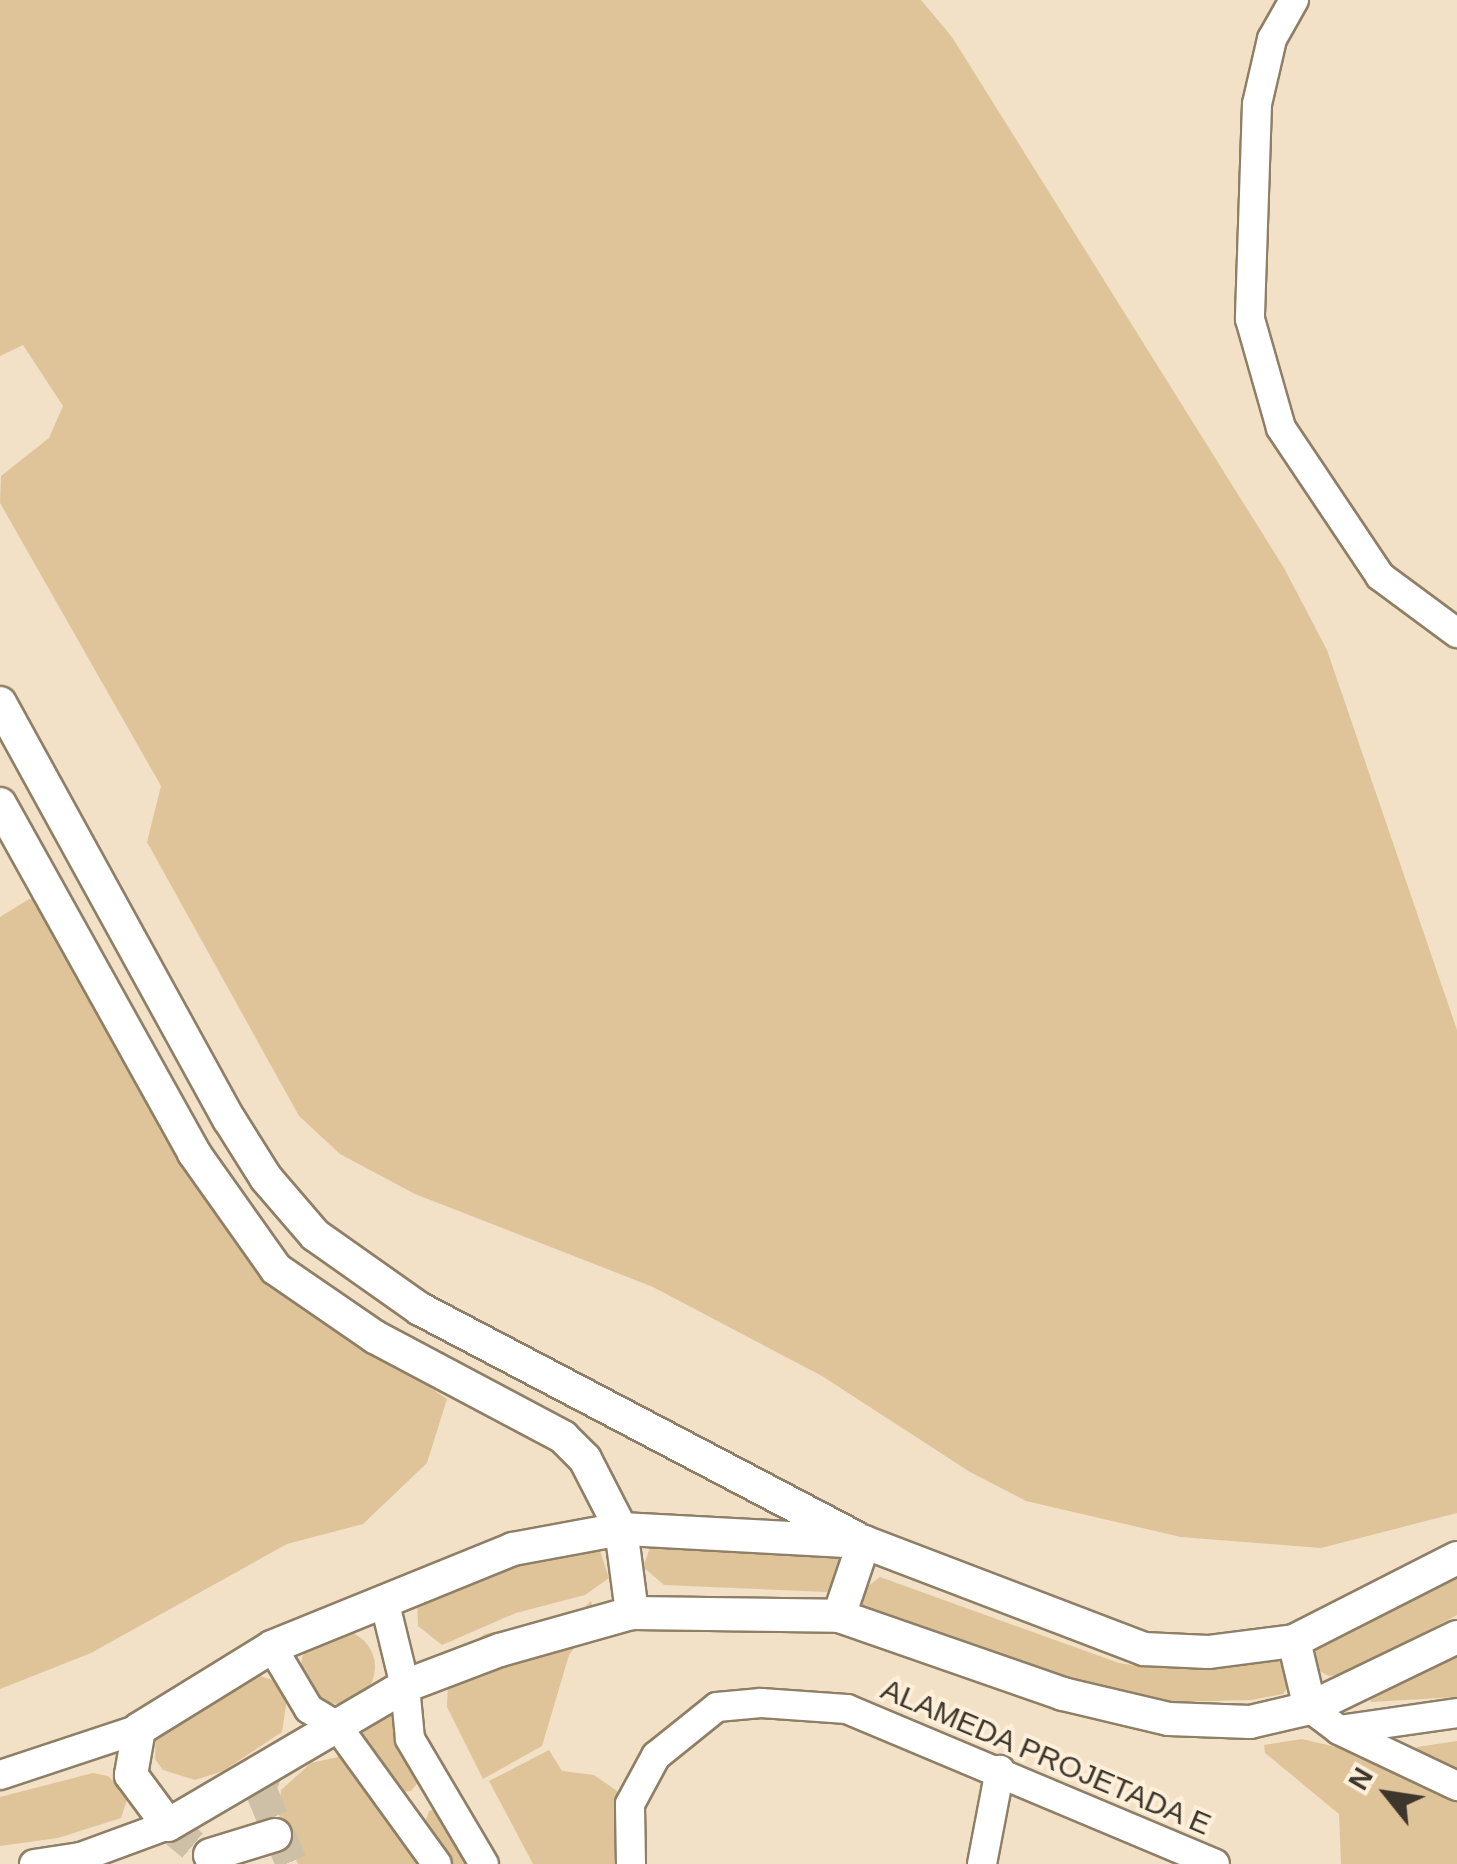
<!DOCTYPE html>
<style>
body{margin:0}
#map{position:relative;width:1457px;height:1864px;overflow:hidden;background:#f2e1c6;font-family:Arial,sans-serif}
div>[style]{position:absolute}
.green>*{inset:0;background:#dfc499}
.round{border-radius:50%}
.tertiary-tunnel>*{height:32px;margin-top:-16px;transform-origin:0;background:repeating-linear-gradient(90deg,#cebfa7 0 32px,transparent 0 48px)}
.roads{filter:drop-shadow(2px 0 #8e7f66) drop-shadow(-2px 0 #8e7f66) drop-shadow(0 2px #8e7f66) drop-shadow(0 -2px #8e7f66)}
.minor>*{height:28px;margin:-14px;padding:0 14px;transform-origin:14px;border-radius:14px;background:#fff}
.tertiary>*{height:32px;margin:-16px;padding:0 16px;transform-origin:16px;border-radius:16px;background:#fff}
span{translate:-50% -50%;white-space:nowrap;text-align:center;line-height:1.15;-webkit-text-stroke:8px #fdefd9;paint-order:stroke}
.street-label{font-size:30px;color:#3d362c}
.north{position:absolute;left:1337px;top:1744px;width:100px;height:100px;-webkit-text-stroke:8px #fdefd9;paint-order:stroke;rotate:300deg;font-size:28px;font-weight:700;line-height:40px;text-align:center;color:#3d362c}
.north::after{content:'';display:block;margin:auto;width:35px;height:45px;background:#3d362c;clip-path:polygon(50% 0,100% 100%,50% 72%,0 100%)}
</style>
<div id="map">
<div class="green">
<div style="clip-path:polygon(0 0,921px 0,952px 37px,1284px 568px,1327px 650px,1457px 1030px,1457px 1513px,1321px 1548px,1181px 1537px,1026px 1501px,970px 1472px,822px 1376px,653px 1287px,415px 1194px,340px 1154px,299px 1116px,147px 842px,161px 786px,0 503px,1px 476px,49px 438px,63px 406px,23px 345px,0 356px)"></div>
<div style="clip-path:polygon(29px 899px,49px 901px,258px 1269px,447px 1399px,427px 1463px,363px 1524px,287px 1544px,91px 1653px,0 1689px,0 917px)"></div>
<div style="clip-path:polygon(598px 1545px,609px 1578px,585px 1595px,516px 1613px,442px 1645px,418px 1626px,417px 1599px,439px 1582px)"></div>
<div style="clip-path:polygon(651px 1545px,834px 1548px,847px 1562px,840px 1588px,827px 1592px,664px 1585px,643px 1567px)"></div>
<div style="clip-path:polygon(1457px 1562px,1457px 1615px,1348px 1673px,1329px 1676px,1312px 1667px,1317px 1645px)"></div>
<div style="clip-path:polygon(880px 1577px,1119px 1663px,1152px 1668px,1285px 1660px,1290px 1684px,1283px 1694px,1251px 1700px,1171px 1702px,1099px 1691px,874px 1615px,862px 1604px,863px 1590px)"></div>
<div style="clip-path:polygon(591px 1601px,596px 1620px,569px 1655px,542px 1746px,483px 1779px,447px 1707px,448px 1683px,467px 1647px,485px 1634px,578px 1613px)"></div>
<div class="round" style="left:301px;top:1630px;width:74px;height:74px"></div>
<div style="clip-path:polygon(1457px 1650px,1457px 1697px,1371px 1702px,1369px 1696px)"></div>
<div style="clip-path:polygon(250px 1673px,273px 1680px,287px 1699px,282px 1732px,223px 1771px,195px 1780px,163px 1770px,155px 1759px,156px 1733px)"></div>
<div style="clip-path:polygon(391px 1711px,420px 1780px,411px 1791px,401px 1792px,357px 1745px,356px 1727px)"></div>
<div style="clip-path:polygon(1302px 1739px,1357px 1752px,1457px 1796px,1457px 1864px,1341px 1864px,1339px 1814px,1265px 1753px,1264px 1745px)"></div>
<div style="clip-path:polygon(1457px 1741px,1457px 1776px,1413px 1755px,1417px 1747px)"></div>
<div style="clip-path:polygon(549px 1750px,562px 1771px,594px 1775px,617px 1791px,636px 1864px,533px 1864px,489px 1781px)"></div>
<div style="clip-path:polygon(347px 1755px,428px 1864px,298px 1864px,279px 1825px,281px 1790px,311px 1763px)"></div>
<div style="clip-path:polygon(93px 1773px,108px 1776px,128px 1797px,121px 1818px,58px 1838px,0 1846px,0 1797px)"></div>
<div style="clip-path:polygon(441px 1806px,482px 1864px,443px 1864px,424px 1826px,429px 1811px)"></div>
</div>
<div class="tertiary-tunnel">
<div style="left:269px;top:1766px;width:24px;rotate:112deg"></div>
<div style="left:260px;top:1788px;width:82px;rotate:67.2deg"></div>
<div style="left:168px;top:1825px;width:61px;rotate:39.7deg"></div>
</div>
<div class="roads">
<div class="minor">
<div style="left:1294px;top:0;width:45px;rotate:119.4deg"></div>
<div style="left:1272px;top:39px;width:67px;rotate:103deg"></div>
<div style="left:1257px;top:104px;width:215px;rotate:91.9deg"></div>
<div style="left:1250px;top:319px;width:113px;rotate:74.1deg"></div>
<div style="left:1281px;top:428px;width:178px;rotate:56.2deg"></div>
<div style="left:1380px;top:576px;width:96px;rotate:36.5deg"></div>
<div style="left:384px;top:1600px;width:89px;rotate:76.3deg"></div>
<div style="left:405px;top:1686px;width:53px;rotate:84.6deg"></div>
<div style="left:410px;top:1739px;width:145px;rotate:59.4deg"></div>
<div style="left:272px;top:1647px;width:72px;rotate:59.2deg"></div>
<div style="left:309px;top:1709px;width:33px;rotate:31deg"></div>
<div style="left:337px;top:1726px;width:170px;rotate:54.1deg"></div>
<div style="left:1310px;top:1708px;width:36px;rotate:37deg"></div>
<div style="left:1339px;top:1730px;width:131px;rotate:25.4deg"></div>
<div style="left:1339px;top:1730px;width:119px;rotate:-8.2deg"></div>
<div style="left:0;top:1775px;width:146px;rotate:-18.3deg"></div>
<div style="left:34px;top:1864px;width:48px;rotate:-8.5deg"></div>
<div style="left:81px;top:1857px;width:93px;rotate:-20.2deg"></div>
<div style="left:631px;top:1864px;width:60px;rotate:-91deg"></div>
<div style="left:630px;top:1804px;width:55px;rotate:-61.6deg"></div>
<div style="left:656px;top:1756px;width:78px;rotate:-38.8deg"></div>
<div style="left:717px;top:1707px;width:44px;rotate:-5.2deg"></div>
<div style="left:761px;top:1703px;width:86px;rotate:4deg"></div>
<div style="left:847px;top:1709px;width:399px;rotate:22.8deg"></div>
<div style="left:982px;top:1864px;width:96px;rotate:-79.2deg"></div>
</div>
<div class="tertiary">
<div style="left:0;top:703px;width:475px;rotate:61.2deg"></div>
<div style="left:229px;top:1119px;width:70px;rotate:57.9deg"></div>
<div style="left:266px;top:1178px;width:75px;rotate:49.3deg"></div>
<div style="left:315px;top:1235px;width:128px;rotate:35.2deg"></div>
<div style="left:420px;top:1309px;width:491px;rotate:27.7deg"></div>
<div style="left:0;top:804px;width:399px;rotate:60.9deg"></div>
<div style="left:194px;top:1153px;width:142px;rotate:54.7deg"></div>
<div style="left:276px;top:1269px;width:120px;rotate:34.5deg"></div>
<div style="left:375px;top:1337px;width:213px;rotate:28deg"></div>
<div style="left:563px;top:1437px;width:31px;rotate:45deg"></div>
<div style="left:585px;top:1459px;width:79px;rotate:62.8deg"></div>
<div style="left:621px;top:1529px;width:85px;rotate:82.5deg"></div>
<div style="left:1457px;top:1558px;width:183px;rotate:153deg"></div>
<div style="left:1294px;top:1641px;width:87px;rotate:172.7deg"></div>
<div style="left:1208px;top:1652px;width:64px;rotate:-177.3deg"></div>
<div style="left:1144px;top:1649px;width:300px;rotate:-159.1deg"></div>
<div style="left:864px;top:1542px;width:243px;rotate:-176.9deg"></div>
<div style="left:621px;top:1529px;width:110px;rotate:169.5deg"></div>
<div style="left:513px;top:1549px;width:260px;rotate:157.9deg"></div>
<div style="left:272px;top:1647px;width:156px;rotate:148.3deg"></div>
<div style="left:139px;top:1729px;width:47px;rotate:99.9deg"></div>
<div style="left:131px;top:1775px;width:62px;rotate:53.5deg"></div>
<div style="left:168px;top:1825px;width:275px;rotate:-30.4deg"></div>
<div style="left:405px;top:1686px;width:102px;rotate:-20.8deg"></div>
<div style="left:500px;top:1650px;width:137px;rotate:-15.7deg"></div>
<div style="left:632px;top:1613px;width:207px;rotate:0.8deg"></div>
<div style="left:839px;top:1616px;width:237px;rotate:19.2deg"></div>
<div style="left:1063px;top:1694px;width:109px;rotate:13.3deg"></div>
<div style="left:1169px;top:1719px;width:81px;rotate:2.1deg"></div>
<div style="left:1250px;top:1722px;width:62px;rotate:-13.1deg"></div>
<div style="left:1310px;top:1708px;width:163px;rotate:-25.8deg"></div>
<div style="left:839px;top:1616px;width:78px;rotate:-71.3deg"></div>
<div style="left:1294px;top:1641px;width:69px;rotate:76.6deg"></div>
<div style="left:210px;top:1855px;width:68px;rotate:-17.1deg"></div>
</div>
</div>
<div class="street-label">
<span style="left:1046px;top:1757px;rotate:23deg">ALAMEDA PROJETADA E</span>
</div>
<div class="north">N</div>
</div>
